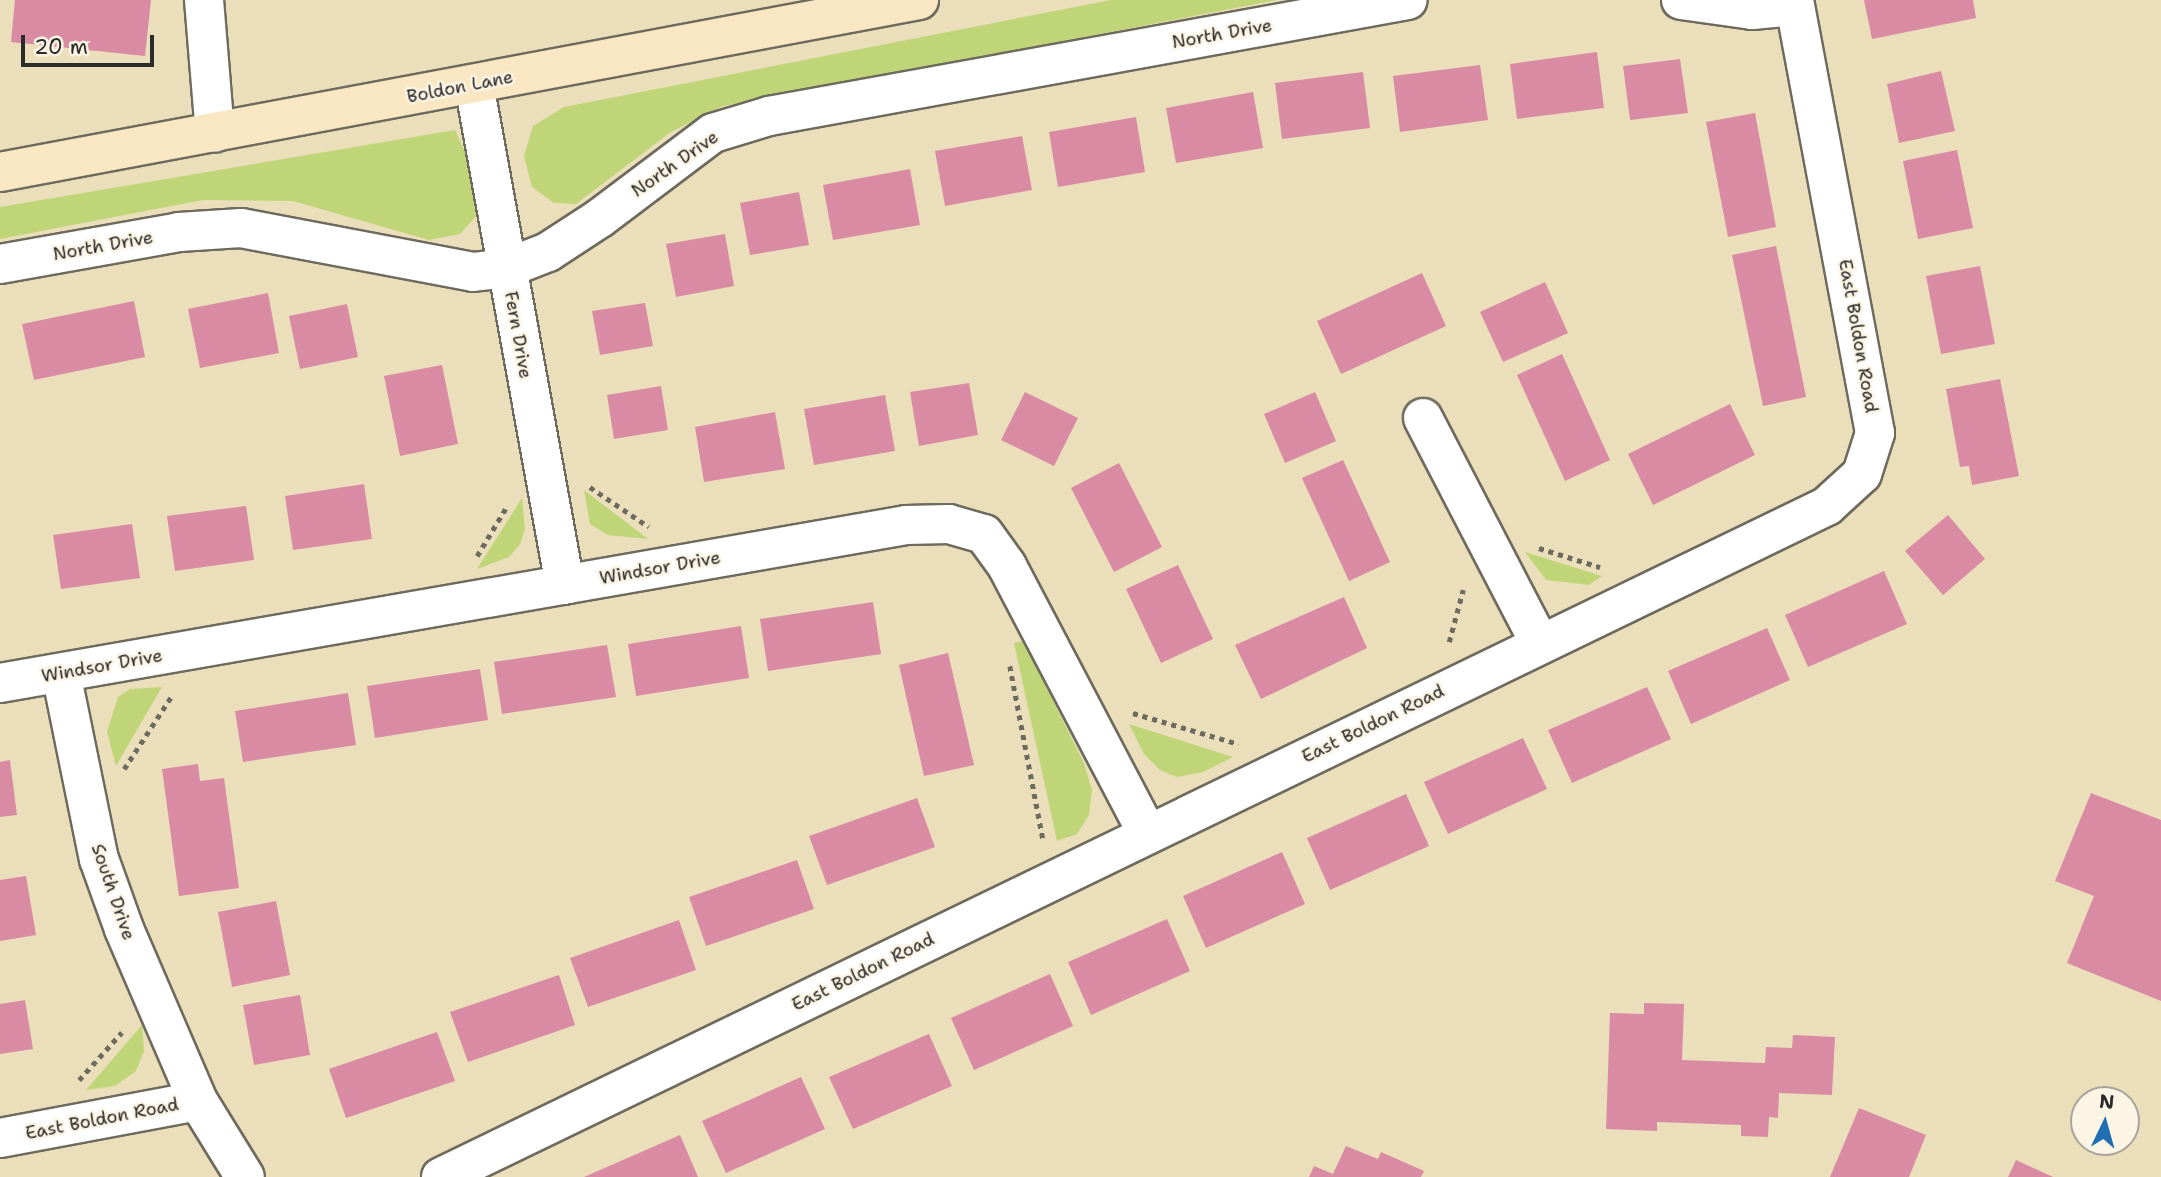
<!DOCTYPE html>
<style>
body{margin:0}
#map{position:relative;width:2161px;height:1177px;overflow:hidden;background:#eadfba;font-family:"Shantell Sans",sans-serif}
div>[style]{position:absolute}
.green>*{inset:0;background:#c0d578}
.building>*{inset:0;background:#da8ba4}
.path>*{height:4.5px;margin-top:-2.25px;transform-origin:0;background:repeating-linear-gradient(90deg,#6e6a5d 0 5px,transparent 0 10px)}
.roads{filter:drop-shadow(2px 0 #6e6a5d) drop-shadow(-2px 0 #6e6a5d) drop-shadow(0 2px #6e6a5d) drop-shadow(0 -2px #6e6a5d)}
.street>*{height:38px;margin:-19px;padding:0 19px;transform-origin:19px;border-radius:19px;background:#fff}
.secondary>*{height:38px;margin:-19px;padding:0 19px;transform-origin:19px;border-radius:19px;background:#f9e7c3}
span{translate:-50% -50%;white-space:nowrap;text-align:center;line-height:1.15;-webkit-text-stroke:5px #fcf5e5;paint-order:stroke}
.street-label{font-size:18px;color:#2b2b2b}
.north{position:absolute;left:2070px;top:1086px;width:70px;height:70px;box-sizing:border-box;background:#fcf5e5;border:2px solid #a8a49b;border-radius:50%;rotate:5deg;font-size:19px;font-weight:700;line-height:28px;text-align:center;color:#2b2b2b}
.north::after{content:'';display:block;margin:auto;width:24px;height:32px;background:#1f6fb2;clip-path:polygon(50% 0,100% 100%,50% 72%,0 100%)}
.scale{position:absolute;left:21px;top:35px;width:133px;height:32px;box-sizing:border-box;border:4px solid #2b2b2b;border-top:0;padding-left:9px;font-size:21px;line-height:24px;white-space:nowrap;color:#2b2b2b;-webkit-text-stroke:5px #fcf5e5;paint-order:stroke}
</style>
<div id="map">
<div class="green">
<div style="clip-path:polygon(1111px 0,1277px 0,723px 106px,671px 132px,576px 204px,554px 203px,532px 187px,524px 156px,533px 126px,564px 107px)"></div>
<div style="clip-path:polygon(455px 130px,480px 184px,478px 214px,460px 234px,429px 240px,293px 201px,203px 200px,0 239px,0 207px)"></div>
<div style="clip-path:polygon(584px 490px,648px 539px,608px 535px,590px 524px)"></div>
<div style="clip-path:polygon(522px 498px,525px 529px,520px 544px,509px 557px,477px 569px)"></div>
<div style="clip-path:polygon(1525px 552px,1602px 576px,1589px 585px,1546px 580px)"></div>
<div style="clip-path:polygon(1023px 641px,1084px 763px,1092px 790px,1089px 815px,1077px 834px,1057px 841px,1014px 643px)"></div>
<div style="clip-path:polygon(162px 687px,116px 766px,107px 732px,118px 697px,130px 689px)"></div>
<div style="clip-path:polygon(1129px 724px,1233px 757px,1203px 772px,1177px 777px,1160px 770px,1144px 754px)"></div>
<div style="clip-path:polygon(142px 1025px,144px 1051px,136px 1071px,115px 1086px,86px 1090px)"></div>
</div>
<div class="building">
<div style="clip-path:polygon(15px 0,151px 0,145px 56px,11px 42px)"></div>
<div style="clip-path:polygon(1864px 0,1973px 0,1976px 18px,1872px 39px)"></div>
<div style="clip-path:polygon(1597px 52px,1604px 108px,1517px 119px,1510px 64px)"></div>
<div style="clip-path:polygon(1680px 59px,1688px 113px,1630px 120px,1623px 66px)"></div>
<div style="clip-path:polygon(1480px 65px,1488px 120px,1400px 132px,1393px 76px)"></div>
<div style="clip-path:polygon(1941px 71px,1955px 131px,1899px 143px,1887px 84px)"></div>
<div style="clip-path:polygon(1363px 72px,1370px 128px,1282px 139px,1275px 83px)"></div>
<div style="clip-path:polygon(1253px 92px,1263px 148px,1176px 163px,1166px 108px)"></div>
<div style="clip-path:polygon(1755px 113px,1776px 227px,1728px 237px,1706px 122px)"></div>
<div style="clip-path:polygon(1136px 117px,1145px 172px,1058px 187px,1049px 132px)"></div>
<div style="clip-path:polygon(1022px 136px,1032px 190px,945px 206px,935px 151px)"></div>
<div style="clip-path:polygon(1957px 150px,1973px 228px,1918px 239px,1903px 161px)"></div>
<div style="clip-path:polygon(910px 169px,920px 225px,833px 240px,823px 185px)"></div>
<div style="clip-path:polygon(799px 192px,809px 245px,750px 255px,740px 203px)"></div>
<div style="clip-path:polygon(725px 234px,734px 286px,676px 297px,666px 244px)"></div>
<div style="clip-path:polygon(1776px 246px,1806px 397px,1763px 406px,1732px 255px)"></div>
<div style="clip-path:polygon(1980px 266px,1995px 344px,1941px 354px,1926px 276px)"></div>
<div style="clip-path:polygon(1422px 273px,1446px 326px,1341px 374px,1317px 321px)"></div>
<div style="clip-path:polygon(1545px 282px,1568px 333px,1503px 362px,1480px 312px)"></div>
<div style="clip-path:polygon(268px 293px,279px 353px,200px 368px,188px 309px)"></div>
<div style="clip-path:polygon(134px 301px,145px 357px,34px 380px,22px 324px)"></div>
<div style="clip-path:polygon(645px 303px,653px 346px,600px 355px,592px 311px)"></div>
<div style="clip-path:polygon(347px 304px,358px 357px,300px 369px,289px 316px)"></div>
<div style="clip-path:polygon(1562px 354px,1610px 460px,1565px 481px,1517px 375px)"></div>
<div style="clip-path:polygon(442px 365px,458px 444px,400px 456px,384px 376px)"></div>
<div style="clip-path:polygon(2000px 379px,2019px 476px,1972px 485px,1969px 466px,1960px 467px,1946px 389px)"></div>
<div style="clip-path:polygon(969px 383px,978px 435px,919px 446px,910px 392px)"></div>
<div style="clip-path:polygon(661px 386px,668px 430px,614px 439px,607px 395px)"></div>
<div style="clip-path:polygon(1025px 392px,1078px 418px,1054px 466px,1001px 440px)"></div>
<div style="clip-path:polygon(1315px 392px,1336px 441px,1285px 463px,1264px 414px)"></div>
<div style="clip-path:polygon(885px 395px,895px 451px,814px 465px,804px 409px)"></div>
<div style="clip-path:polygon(1730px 404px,1755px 455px,1653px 505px,1628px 454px)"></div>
<div style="clip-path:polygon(775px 412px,785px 469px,704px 482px,695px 427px)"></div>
<div style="clip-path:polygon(1343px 460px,1390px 562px,1349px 581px,1302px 478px)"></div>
<div style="clip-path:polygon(1119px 463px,1162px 547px,1114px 572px,1071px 488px)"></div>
<div style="clip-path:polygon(364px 484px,372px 539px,293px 550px,285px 496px)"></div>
<div style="clip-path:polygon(246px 506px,254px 560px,175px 571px,167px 516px)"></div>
<div style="clip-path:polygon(1948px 515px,1985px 559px,1943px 595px,1905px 551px)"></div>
<div style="clip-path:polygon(132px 524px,140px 578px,61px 589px,53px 535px)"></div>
<div style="clip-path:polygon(1178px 565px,1213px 639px,1161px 663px,1126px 589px)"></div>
<div style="clip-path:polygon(1884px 571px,1907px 624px,1808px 667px,1785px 615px)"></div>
<div style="clip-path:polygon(1344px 597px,1367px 648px,1261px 699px,1235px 645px)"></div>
<div style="clip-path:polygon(873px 602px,881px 654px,768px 671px,760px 619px)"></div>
<div style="clip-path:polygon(741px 626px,749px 678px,636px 696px,628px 644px)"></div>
<div style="clip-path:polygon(1767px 628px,1790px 680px,1691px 724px,1668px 671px)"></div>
<div style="clip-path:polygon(607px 645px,616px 697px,502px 714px,494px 662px)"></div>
<div style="clip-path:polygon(948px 653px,974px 765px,924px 776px,899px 665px)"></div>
<div style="clip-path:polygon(480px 669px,488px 720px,375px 738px,367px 686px)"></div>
<div style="clip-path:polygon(1647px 687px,1671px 739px,1572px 783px,1548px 730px)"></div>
<div style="clip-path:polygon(348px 693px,356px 745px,243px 762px,235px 711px)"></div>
<div style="clip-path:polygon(1523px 738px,1547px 789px,1448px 834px,1424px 782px)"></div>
<div style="clip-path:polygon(10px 760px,17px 815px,0 817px,0 762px)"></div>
<div style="clip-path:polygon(198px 764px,200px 781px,224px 778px,239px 888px,179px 896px,162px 769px)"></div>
<div style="clip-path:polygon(2091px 793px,2161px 820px,2161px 1001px,2067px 963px,2094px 896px,2055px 881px)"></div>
<div style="clip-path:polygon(1406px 794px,1429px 846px,1330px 890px,1307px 838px)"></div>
<div style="clip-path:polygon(917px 798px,935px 847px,827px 885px,809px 836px)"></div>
<div style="clip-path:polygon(1282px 852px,1305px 904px,1206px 948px,1183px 896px)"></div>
<div style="clip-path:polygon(797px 860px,814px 909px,706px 946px,689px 897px)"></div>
<div style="clip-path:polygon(26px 876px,36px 935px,0 941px,0 880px)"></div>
<div style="clip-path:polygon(276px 901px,290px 975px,232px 987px,218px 912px)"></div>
<div style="clip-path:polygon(1167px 919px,1190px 971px,1091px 1015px,1068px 962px)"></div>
<div style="clip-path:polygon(679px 920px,696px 970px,588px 1007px,570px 958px)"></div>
<div style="clip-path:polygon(1050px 974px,1073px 1026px,974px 1070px,951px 1018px)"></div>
<div style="clip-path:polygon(559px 975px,575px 1025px,468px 1062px,450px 1012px)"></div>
<div style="clip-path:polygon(300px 995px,310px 1055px,254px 1065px,243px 1005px)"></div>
<div style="clip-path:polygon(25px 1000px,33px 1049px,0 1054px,0 1004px)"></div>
<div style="clip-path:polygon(1644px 1003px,1684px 1004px,1682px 1060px,1765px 1063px,1766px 1047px,1792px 1048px,1793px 1035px,1835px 1037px,1832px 1095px,1779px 1093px,1778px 1118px,1769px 1117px,1768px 1137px,1741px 1136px,1741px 1125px,1657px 1122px,1657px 1131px,1606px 1129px,1610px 1013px,1644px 1014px)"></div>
<div style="clip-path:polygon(437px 1032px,455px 1081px,346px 1118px,329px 1069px)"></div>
<div style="clip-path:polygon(929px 1034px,952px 1086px,853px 1129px,829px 1077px)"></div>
<div style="clip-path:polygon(801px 1077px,825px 1129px,726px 1173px,702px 1121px)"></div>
<div style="clip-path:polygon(1859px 1108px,1926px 1135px,1909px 1177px,1830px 1177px)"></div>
<div style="clip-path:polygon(680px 1135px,698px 1177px,584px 1177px)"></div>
<div style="clip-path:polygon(1346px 1146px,1378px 1159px,1381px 1152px,1424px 1171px,1421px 1177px,1309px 1177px,1314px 1166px,1333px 1174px)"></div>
<div style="clip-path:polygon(2016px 1160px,2053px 1177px,2008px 1177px)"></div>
</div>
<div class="path">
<div style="left:590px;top:487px;width:71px;rotate:34.1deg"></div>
<div style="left:1539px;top:548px;width:64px;rotate:17.3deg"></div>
<div style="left:477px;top:556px;width:58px;rotate:-59deg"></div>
<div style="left:1449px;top:642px;width:54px;rotate:-74.9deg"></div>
<div style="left:1010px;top:666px;width:176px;rotate:79.2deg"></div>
<div style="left:1133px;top:713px;width:110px;rotate:16.3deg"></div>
<div style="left:124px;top:769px;width:86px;rotate:-56.9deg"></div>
<div style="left:79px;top:1080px;width:64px;rotate:-48.1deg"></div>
</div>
<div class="roads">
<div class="street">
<div style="left:204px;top:0;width:133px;rotate:85.3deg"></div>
<div style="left:1681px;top:0;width:72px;rotate:8deg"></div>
<div style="left:1752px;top:10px;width:43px;rotate:-5.3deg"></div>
<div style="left:474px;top:84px;width:509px;rotate:79.71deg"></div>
<div style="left:0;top:264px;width:182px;rotate:-10.1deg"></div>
<div style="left:179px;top:232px;width:62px;rotate:-3.7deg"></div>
<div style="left:241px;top:228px;width:236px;rotate:10.7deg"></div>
<div style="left:473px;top:272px;width:34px;rotate:-7deg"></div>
<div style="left:507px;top:268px;width:44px;rotate:-21.3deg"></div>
<div style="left:548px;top:252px;width:62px;rotate:-33.2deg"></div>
<div style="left:600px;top:218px;width:141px;rotate:-37deg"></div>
<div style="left:713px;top:133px;width:59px;rotate:-16.9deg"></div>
<div style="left:769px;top:116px;width:649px;rotate:-10.29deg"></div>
<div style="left:1423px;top:418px;width:254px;rotate:62.6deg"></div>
<div style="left:61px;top:673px;width:190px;rotate:78.5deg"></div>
<div style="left:99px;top:859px;width:74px;rotate:70.3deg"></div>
<div style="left:124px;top:929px;width:187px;rotate:66.7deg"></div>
<div style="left:198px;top:1101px;width:89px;rotate:58.3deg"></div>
<div style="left:0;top:683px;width:920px;rotate:-9.89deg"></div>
<div style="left:906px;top:525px;width:43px;rotate:-1.3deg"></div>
<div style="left:949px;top:524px;width:36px;rotate:16deg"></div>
<div style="left:984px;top:534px;width:39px;rotate:54deg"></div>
<div style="left:1007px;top:566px;width:301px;rotate:62.3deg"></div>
<div style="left:0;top:1138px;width:201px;rotate:-10.6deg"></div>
<div style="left:441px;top:1177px;width:1540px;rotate:-25.83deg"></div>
<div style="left:1827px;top:506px;width:47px;rotate:-42.4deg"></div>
<div style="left:1862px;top:474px;width:43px;rotate:-72.4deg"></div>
<div style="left:1875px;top:433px;width:441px;rotate:-100.6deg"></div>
</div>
<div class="secondary">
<div style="left:0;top:172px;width:935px;rotate:-10.6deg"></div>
</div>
</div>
<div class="street-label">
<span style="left:1222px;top:34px;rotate:-10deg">North Drive</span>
<span style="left:460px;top:87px;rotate:-11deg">Boldon Lane</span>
<span style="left:675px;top:164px;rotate:-35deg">North Drive</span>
<span style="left:103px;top:246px;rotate:-10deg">North Drive</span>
<span style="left:518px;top:335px;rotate:80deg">Fern Drive</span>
<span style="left:1858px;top:336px;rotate:80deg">East Boldon Road</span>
<span style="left:660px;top:568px;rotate:-10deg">Windsor Drive</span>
<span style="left:102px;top:666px;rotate:-10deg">Windsor Drive</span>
<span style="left:1373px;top:724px;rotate:-26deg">East Boldon Road</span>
<span style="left:113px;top:892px;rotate:71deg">South Drive</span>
<span style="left:863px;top:972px;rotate:-26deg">East Boldon Road</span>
<span style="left:102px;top:1119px;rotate:-11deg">East Boldon Road</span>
</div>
<div class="north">N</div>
<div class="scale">20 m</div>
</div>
